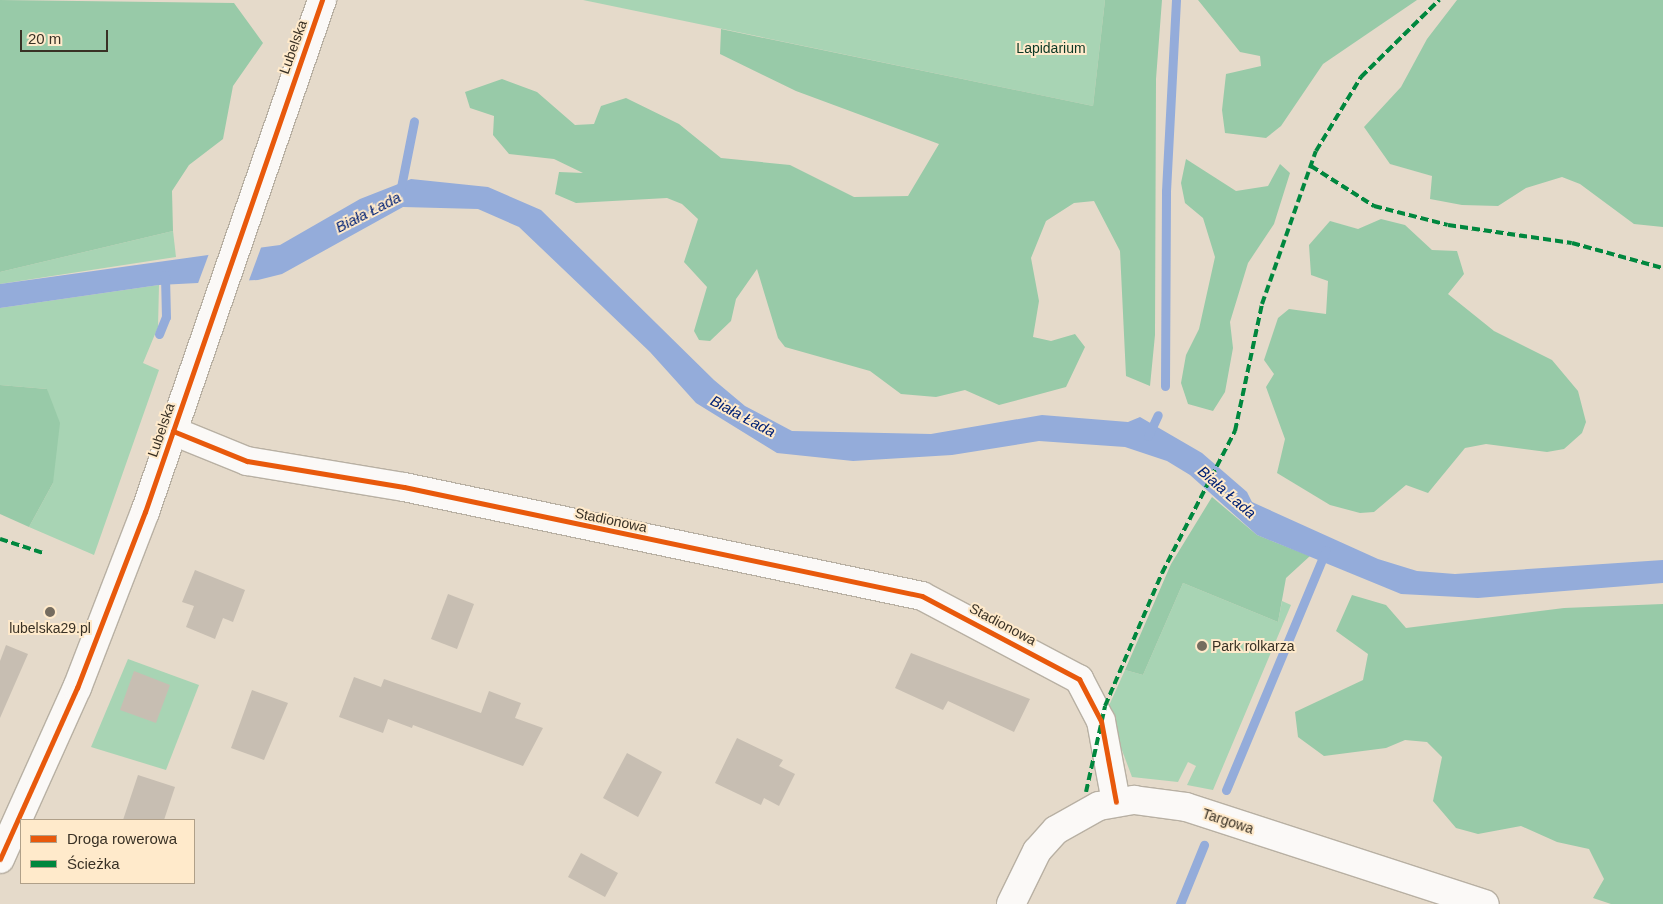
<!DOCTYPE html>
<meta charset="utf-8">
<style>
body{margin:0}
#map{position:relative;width:1663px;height:904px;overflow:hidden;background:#e5daca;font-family:Helvetica,sans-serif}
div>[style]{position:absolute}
.green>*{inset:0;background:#a8d4b4}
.forest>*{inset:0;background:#98caa8}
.water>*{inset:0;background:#94acda}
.pier>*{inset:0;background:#e5daca}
.stream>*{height:9px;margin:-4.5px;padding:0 4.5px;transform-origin:4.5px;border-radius:4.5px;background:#94acda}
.building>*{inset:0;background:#c7beb2}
.roads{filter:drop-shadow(1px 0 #b8b0a3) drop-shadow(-1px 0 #b8b0a3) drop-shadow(0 1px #b8b0a3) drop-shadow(0 -1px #b8b0a3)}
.minor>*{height:28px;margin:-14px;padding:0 14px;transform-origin:14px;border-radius:14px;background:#fbf9f7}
.tertiary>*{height:28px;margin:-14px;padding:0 14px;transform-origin:14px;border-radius:14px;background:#fbf9f7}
.quiet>*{height:4px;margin-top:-2px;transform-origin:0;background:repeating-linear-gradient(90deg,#00873e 0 8px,transparent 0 12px)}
.cycleway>*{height:5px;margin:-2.5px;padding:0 2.5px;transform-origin:2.5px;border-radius:2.5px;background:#e8590c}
.dots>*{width:14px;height:14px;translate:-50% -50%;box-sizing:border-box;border:2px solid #ffeacb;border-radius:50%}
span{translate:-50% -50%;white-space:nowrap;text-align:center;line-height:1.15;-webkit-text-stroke:4px #ffeacb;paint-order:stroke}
.street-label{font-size:14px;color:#393125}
.park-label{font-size:14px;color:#0b3724}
.poi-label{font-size:14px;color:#393125}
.left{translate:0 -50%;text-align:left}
.water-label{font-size:15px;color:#002175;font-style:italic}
.legend{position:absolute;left:20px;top:819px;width:175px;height:65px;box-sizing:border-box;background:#ffeacb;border:1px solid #b0a089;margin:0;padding:6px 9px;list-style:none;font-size:15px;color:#393125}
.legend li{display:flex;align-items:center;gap:10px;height:25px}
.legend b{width:25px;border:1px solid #b0a089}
.scale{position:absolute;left:20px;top:30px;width:88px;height:22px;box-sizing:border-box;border:2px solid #393125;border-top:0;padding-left:6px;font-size:15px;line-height:18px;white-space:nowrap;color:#393125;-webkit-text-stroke:4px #ffeacb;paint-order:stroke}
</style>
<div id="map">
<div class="green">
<div style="clip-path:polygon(583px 0,1105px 0,1093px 106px)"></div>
<div style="clip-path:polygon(173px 231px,176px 257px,0 284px,0 272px)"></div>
<div style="clip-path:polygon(159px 285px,158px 327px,143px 363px,159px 370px,94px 555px,29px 527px,53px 483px,47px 389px,0 385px,0 308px)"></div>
<div style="clip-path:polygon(1183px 583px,1278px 622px,1282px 601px,1291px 605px,1213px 790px,1187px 785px,1196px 766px,1188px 762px,1178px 782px,1132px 777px,1107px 710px,1125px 670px,1143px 675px)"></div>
<div style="clip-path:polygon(128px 659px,199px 685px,166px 770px,91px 747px)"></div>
</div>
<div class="forest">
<div style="clip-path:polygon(0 0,234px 3px,263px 43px,233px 86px,223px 139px,189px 165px,172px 191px,173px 231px,0 272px)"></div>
<div style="clip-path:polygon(1105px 0,1162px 0,1156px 79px,1155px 335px,1150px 386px,1126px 376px,1120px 251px,1094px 201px,1074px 203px,1046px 221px,1031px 258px,1039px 301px,1033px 337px,1051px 341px,1075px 334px,1085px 347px,1066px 387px,999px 405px,965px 390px,936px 397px,901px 394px,870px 371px,785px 347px,778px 338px,757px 269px,736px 299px,731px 321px,710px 341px,699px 340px,694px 331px,707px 287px,684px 262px,698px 219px,682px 204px,667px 198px,576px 203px,555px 194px,559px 172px,583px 173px,554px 159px,509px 154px,493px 135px,494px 116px,470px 108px,465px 92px,502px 79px,537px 92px,575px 125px,594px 124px,601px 106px,626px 98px,679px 124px,721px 158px,790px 165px,854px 197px,908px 196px,939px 144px,796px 91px,720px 54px,721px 29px,1093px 106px)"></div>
<div style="clip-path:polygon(1198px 0,1417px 0,1323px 64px,1281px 126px,1266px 138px,1225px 133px,1222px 110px,1226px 74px,1261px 66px,1260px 56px,1240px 52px)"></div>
<div style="clip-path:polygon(1457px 0,1663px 0,1663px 227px,1634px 224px,1580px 184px,1562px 177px,1526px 188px,1498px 206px,1462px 205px,1430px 199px,1432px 176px,1390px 164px,1364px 127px,1401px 87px,1427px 39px)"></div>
<div style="clip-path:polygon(1186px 159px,1236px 191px,1268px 186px,1280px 164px,1290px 173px,1274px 224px,1248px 263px,1230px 322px,1233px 348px,1225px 392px,1213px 411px,1188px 404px,1181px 383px,1186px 355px,1199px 329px,1215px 257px,1203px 218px,1185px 203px,1181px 183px)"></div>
<div style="clip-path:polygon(1381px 219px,1405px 225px,1432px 250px,1457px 251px,1464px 274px,1448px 294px,1494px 331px,1552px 360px,1578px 391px,1586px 422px,1582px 433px,1564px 449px,1547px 452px,1486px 444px,1465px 448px,1428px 493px,1406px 485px,1374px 512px,1360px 513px,1330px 505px,1277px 473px,1285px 439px,1266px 387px,1274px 374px,1264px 360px,1278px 318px,1289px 309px,1326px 314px,1328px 281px,1311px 275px,1309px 245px,1330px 221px,1358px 229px)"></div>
<div style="clip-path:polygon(0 385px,47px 389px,60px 423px,53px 483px,29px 527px,0 514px)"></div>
<div style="clip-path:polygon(1212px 497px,1257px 535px,1310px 556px,1286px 578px,1278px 622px,1183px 583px,1143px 675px,1125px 670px,1171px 564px)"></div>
<div style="clip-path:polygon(1352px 595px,1386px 605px,1406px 628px,1564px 608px,1663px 604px,1663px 904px,1611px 904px,1593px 898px,1604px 879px,1589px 849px,1557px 842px,1521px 826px,1478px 834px,1456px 828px,1433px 801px,1442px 757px,1427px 742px,1405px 740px,1386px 748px,1324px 756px,1298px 737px,1295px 712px,1363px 680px,1368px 654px,1336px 631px)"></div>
</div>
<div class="water">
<div style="clip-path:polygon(411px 179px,488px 187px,541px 210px,714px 380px,745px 406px,792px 431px,931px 434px,1042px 415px,1128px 422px,1140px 417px,1202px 453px,1247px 492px,1252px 502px,1378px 559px,1417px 571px,1455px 574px,1663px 560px,1663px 583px,1478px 598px,1401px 594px,1257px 535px,1190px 475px,1167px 461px,1125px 447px,1039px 441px,952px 455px,853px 461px,777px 453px,696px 403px,650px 352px,519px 227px,478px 209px,403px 207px,282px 274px,258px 280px,159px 285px,0 308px,0 284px,280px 245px,360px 199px)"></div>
</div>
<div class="pier">
<div style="clip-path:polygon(262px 245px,248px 283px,197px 286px,210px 251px)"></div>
</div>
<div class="stream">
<div style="left:400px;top:192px;width:72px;rotate:-78.8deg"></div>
<div style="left:159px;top:334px;width:18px;rotate:-68deg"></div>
<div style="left:166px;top:317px;width:42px;rotate:-91.4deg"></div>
<div style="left:1165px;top:386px;width:195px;rotate:-89.7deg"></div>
<div style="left:1166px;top:191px;width:191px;rotate:-87deg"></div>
<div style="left:1148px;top:436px;width:23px;rotate:-65deg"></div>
<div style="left:1226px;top:790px;width:260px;rotate:-67.4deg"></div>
<div style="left:1180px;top:904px;width:64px;rotate:-67.9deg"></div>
</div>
<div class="building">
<div style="clip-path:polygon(195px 570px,245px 590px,233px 622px,223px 618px,215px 639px,186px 627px,194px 606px,182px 602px)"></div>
<div style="clip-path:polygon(448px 594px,474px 604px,457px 649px,431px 639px)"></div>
<div style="clip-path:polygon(6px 645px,28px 654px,0 718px,0 661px)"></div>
<div style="clip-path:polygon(911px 653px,1030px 699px,1014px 732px,948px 701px,943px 710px,895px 688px)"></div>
<div style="clip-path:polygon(134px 671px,170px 685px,156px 723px,120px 710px)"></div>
<div style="clip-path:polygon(354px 677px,381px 687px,384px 679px,481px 713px,489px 691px,521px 703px,515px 718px,543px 728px,523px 766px,413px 725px,412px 728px,388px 719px,383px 733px,339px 717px)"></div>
<div style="clip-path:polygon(252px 690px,288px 703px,264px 760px,231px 748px)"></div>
<div style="clip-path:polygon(737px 738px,783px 760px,779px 766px,795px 774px,779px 806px,764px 798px,761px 805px,715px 783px)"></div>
<div style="clip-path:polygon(627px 753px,662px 772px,638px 817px,603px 798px)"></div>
<div style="clip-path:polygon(138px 775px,175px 787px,164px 820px,123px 820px)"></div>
<div style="clip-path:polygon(581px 853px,618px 873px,605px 897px,568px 877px)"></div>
</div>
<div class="roads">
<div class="minor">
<div style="left:173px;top:431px;width:80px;rotate:22.1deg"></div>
<div style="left:247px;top:461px;width:159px;rotate:9.4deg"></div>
<div style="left:404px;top:487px;width:529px;rotate:11.88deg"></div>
<div style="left:922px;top:596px;width:178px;rotate:27.9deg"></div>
<div style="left:1079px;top:679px;width:47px;rotate:62.4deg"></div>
<div style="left:1101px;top:721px;width:82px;rotate:79.5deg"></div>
<div style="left:1011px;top:904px;width:59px;rotate:-63.9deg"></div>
<div style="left:1037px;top:851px;width:28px;rotate:-48deg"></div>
<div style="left:1056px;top:830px;width:49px;rotate:-29.2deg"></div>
<div style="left:1099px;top:806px;width:36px;rotate:-10deg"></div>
<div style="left:1134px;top:800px;width:52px;rotate:7.7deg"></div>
<div style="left:1186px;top:807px;width:314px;rotate:18deg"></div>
</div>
<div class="tertiary">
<div style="left:0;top:859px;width:188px;rotate:-65.8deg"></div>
<div style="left:77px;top:688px;width:189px;rotate:-68.9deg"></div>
<div style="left:145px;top:512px;width:542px;rotate:-70.93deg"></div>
</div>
</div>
<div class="quiet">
<div style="left:1311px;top:166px;width:75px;rotate:32.4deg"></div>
<div style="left:1374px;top:206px;width:76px;rotate:14.4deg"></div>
<div style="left:1448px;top:225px;width:125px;rotate:8.3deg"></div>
<div style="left:1572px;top:243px;width:94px;rotate:15.4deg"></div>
<div style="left:0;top:539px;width:45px;rotate:18deg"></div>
<div style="left:1086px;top:792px;width:88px;rotate:-77.5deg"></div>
<div style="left:1105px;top:706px;width:145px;rotate:-66.8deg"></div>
<div style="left:1162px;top:573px;width:160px;rotate:-62.8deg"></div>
<div style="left:1235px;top:431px;width:130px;rotate:-78deg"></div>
<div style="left:1262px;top:304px;width:162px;rotate:-70.6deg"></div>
<div style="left:1316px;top:151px;width:87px;rotate:-58.7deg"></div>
<div style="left:1361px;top:77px;width:110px;rotate:-44.6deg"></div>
</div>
<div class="cycleway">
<div style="left:173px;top:431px;width:80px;rotate:22.1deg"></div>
<div style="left:247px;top:461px;width:159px;rotate:9.4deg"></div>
<div style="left:404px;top:487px;width:529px;rotate:11.88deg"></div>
<div style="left:922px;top:596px;width:178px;rotate:27.9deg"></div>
<div style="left:1079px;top:679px;width:47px;rotate:62.4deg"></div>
<div style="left:1101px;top:721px;width:82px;rotate:79.5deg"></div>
<div style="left:0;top:859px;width:188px;rotate:-65.8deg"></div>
<div style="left:77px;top:688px;width:189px;rotate:-68.9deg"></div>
<div style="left:145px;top:512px;width:542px;rotate:-70.93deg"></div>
</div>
<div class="dots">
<div style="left:50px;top:612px;background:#756c5f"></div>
<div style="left:1202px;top:646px;background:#756c5f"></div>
</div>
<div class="street-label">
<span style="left:293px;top:47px;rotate:-70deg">Lubelska</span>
<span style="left:161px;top:430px;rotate:-71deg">Lubelska</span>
<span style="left:611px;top:520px;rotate:12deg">Stadionowa</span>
<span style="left:1003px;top:624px;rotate:28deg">Stadionowa</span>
<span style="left:1228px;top:821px;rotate:18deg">Targowa</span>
</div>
<div class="park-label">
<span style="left:1051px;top:48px">Lapidarium</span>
</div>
<div class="poi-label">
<span style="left:50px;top:628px">lubelska29.pl</span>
<span class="left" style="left:1212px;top:646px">Park rolkarza</span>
</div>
<div class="water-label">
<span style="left:368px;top:212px;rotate:-27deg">Biała Łada</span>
<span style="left:743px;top:416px;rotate:28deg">Biała Łada</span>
<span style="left:1227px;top:492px;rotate:41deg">Biała Łada</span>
</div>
<ul class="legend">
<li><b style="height:6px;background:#e8590c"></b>Droga rowerowa</li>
<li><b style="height:6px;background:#00873e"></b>Ścieżka</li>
</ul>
<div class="scale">20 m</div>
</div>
